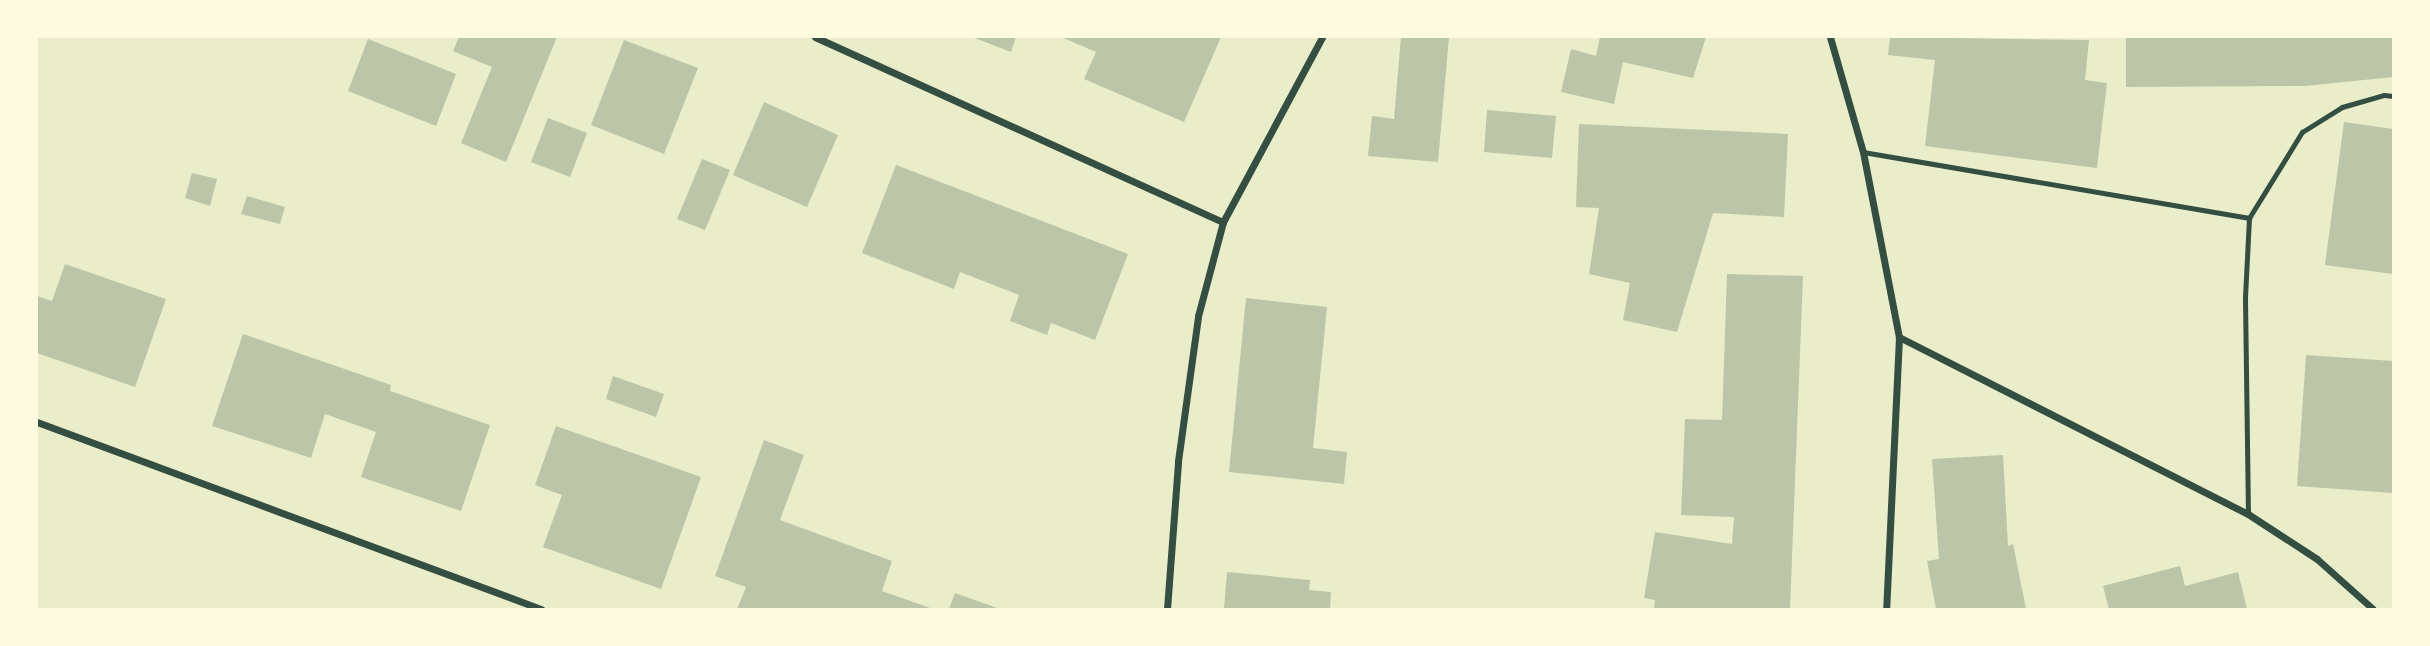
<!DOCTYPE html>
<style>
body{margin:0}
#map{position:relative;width:2430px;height:646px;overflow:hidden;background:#e9edc9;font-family:Ubuntu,sans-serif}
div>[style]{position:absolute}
.building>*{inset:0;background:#bcc5a7}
.service>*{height:5px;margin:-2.5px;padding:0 2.5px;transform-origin:2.5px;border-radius:2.5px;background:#344e41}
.minor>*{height:7px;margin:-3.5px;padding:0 3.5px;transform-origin:3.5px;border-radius:3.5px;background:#344e41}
span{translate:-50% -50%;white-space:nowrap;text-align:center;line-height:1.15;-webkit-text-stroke:5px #fefae0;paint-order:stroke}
.frame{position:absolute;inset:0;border:38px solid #fefae0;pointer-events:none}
</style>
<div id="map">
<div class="building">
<div style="clip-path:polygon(459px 37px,557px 37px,506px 162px,461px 143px,492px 67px,453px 51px)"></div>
<div style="clip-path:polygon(972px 37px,1016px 37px,1011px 52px)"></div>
<div style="clip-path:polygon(1061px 37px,1221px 37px,1184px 122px,1084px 79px,1096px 52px)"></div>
<div style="clip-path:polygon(1401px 37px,1449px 37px,1438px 162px,1368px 156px,1372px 116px,1394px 119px)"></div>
<div style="clip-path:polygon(1600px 37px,1706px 37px,1693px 78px,1623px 62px,1614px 104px,1561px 92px,1571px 49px,1596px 56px)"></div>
<div style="clip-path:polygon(1890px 37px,2089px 40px,2085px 80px,2107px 83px,2097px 168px,1925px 146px,1935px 60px,1888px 55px)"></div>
<div style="clip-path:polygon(2126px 37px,2393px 37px,2393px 77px,2305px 86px,2126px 87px)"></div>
<div style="clip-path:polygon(368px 39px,456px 74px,436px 126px,348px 91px)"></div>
<div style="clip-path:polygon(624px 40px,698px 68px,664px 154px,591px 125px)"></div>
<div style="clip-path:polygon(764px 102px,838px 135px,807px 207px,733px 175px)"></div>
<div style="clip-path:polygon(1487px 110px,1556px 116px,1552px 158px,1484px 152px)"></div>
<div style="clip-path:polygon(548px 118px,587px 133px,570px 177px,531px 162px)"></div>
<div style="clip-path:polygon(2344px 122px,2393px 129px,2393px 274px,2325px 265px)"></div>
<div style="clip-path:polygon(1579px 124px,1788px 134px,1784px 217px,1713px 213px,1677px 332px,1623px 320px,1630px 283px,1589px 274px,1599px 208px,1576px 207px)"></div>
<div style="clip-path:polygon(702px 159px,730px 170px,705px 230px,677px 219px)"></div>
<div style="clip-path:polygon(896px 165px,1128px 254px,1095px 340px,1051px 323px,1047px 335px,1010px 321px,1019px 295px,960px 272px,954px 289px,862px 253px)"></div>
<div style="clip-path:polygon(192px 173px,217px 179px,210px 206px,185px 198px)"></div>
<div style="clip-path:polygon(247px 196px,285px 207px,280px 224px,241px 214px)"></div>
<div style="clip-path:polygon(65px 264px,166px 299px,135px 387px,37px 353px,37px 296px,52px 301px)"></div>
<div style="clip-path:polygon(1727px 274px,1803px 276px,1790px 609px,1654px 609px,1655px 600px,1644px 598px,1655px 532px,1732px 544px,1734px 517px,1681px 515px,1685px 419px,1722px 420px)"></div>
<div style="clip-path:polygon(1246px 298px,1327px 307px,1313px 448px,1347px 452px,1344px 484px,1229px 472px)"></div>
<div style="clip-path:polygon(243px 334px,391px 385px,390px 391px,490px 425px,461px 511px,361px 477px,376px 432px,325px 414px,311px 458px,212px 426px)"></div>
<div style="clip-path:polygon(2306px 355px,2393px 361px,2393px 493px,2297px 486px)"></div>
<div style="clip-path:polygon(613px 376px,664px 394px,656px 417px,606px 399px)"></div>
<div style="clip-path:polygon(556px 426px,701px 477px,661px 589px,543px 547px,562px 495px,535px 485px)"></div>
<div style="clip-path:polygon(764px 440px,804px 455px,780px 520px,892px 561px,882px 591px,933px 609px,737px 609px,746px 587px,715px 576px)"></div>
<div style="clip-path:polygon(2003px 455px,2008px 546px,2013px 544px,2026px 609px,1936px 609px,1927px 561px,1939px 559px,1932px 459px)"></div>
<div style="clip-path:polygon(2180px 566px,2185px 586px,2238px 572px,2247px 609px,2109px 609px,2103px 586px)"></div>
<div style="clip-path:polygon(1227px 572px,1310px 580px,1309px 590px,1331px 592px,1330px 609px,1224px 609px)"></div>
<div style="clip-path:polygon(955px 593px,1000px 609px,949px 609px)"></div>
</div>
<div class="service">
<div style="left:1863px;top:152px;width:392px;rotate:9.7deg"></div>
<div style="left:2248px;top:514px;width:217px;rotate:-90.8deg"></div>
<div style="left:2245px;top:297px;width:79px;rotate:-87.1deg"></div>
<div style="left:2249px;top:218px;width:101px;rotate:-58.4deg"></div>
<div style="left:2302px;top:132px;width:47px;rotate:-32deg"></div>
<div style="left:2342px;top:107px;width:44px;rotate:-15.9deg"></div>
<div style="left:2384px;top:95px;width:9px;rotate:6deg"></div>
</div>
<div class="minor">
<div style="left:815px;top:37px;width:448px;rotate:24.4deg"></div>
<div style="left:1830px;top:37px;width:120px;rotate:74deg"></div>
<div style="left:1863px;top:152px;width:188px;rotate:79deg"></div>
<div style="left:1899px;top:337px;width:272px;rotate:92.7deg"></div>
<div style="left:1899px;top:337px;width:391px;rotate:26.9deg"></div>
<div style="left:2248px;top:514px;width:82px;rotate:33.1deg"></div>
<div style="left:2317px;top:559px;width:75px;rotate:41.8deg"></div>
<div style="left:37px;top:422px;width:538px;rotate:20.36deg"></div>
<div style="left:1167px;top:609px;width:148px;rotate:-85.7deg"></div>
<div style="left:1178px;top:461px;width:146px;rotate:-82.1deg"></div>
<div style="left:1198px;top:316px;width:97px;rotate:-75.1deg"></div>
<div style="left:1223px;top:222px;width:210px;rotate:-61.8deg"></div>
</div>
<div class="frame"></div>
</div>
